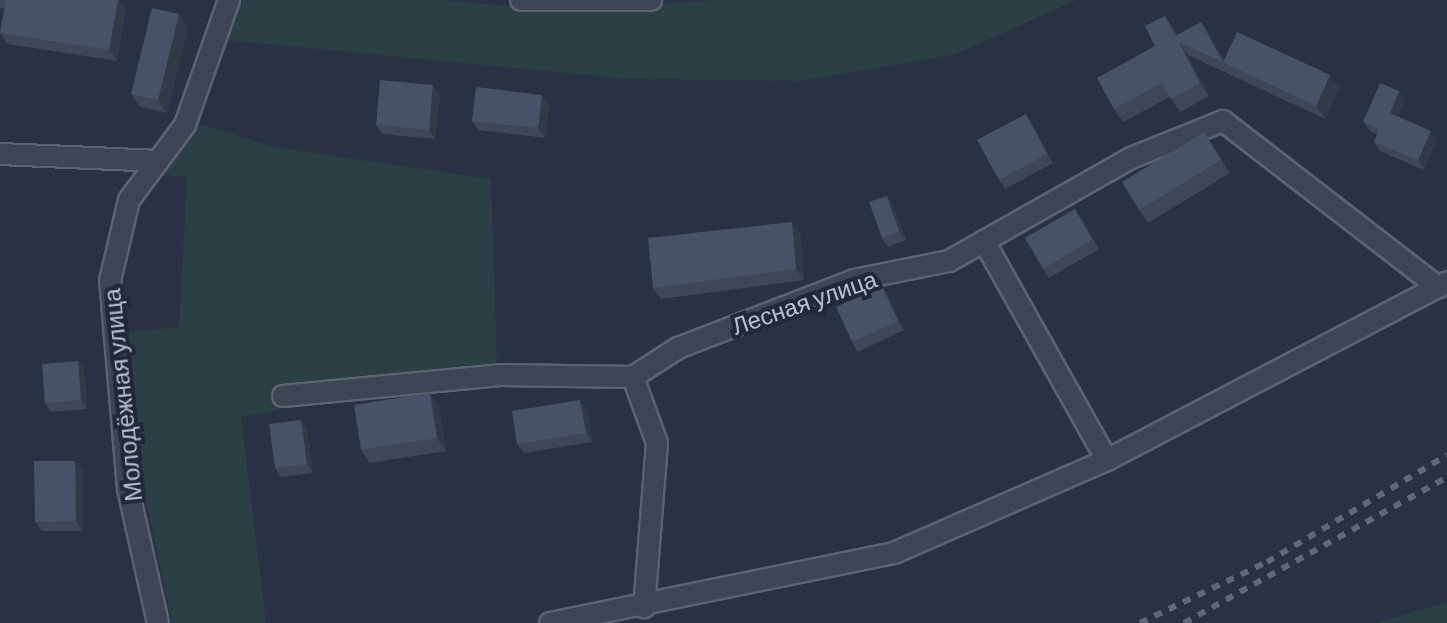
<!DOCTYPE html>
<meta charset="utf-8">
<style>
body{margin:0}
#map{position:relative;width:1447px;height:623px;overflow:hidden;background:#283244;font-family:Barlow,sans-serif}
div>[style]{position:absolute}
.green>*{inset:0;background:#2a4045}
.roads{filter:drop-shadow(2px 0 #5b6271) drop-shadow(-2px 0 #5b6271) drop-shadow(0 2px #5b6271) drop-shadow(0 -2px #5b6271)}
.street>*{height:20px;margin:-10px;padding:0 10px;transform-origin:10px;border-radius:10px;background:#3d4454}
.rail>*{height:6px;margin-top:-3px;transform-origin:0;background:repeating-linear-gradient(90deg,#5f687a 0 8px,transparent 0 16px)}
.wall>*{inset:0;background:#3d4758}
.shaded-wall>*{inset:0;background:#323947}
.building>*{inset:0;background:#475266}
span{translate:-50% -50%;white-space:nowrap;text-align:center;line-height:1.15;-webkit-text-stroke:8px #212939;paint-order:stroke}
.street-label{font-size:24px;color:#bac0cd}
</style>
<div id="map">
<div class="green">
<div style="clip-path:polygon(239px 0,440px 0,570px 11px,716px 0,1076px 0,956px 54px,801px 81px,628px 79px,226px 40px)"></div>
<div style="clip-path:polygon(200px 124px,272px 147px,491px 179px,497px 366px,279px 386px,279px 410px,241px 417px,266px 623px,172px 623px,135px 450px,128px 332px,179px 327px,187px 177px,160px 175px)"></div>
<div style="clip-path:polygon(1447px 602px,1447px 623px,1376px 623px)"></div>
</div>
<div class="roads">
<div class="street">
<div style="left:521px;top:0;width:130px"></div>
<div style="left:0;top:154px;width:158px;rotate:2.5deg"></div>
<div style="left:984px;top:241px;width:251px;rotate:60.7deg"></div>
<div style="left:633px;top:377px;width:70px;rotate:70deg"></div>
<div style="left:657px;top:443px;width:165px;rotate:94.5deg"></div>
<div style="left:283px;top:396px;width:218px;rotate:-5.5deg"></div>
<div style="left:500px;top:375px;width:133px;rotate:0.9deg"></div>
<div style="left:633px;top:377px;width:54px;rotate:-32.8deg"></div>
<div style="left:678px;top:348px;width:189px;rotate:-21.1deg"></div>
<div style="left:854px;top:280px;width:97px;rotate:-11.3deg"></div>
<div style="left:949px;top:261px;width:209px;rotate:-29.5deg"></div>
<div style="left:1131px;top:158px;width:99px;rotate:-21.9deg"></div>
<div style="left:1223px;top:121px;width:272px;rotate:37.7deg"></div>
<div style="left:158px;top:623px;width:137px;rotate:-102.6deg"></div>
<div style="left:128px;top:489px;width:209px;rotate:-94.9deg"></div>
<div style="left:110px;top:281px;width:83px;rotate:-76.8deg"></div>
<div style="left:129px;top:200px;width:94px;rotate:-53.3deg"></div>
<div style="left:185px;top:125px;width:133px;rotate:-70.6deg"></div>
<div style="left:550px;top:623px;width:351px;rotate:-11.5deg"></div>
<div style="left:894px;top:553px;width:232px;rotate:-23.6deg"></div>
<div style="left:1107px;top:460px;width:384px;rotate:-27.6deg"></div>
</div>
</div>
<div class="rail">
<div style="left:1140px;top:623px;width:141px;rotate:-25.7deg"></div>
<div style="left:1267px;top:562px;width:209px;rotate:-30.7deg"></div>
<div style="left:1184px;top:623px;width:301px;rotate:-29deg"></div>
</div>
<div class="wall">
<div style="clip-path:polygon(0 0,119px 0,126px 9px,117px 61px,7px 44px,0 33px,4px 9px,0 8px)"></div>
<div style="clip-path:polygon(179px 14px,188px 27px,167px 113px,140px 107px,131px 94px)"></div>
<div style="clip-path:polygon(1165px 16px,1177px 35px,1201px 22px,1210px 35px,1224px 60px,1339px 88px,1325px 119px,1188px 55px,1209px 96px,1180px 112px,1170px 97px,1123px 122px,1114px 109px,1155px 46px)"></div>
<div style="clip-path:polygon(1399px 91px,1405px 100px,1398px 117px,1437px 140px,1424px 170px,1380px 151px,1374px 142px,1377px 134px,1370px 131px,1363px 122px)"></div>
<div style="clip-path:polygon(440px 94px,435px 139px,382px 134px,376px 125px)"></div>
<div style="clip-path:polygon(549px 104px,545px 138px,478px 130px,472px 121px)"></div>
<div style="clip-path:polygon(1032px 123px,1053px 163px,1005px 189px,999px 180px)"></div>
<div style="clip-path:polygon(1204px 132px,1230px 173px,1148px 223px,1139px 210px)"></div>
<div style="clip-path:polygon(893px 205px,906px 240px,888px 247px,882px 238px)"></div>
<div style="clip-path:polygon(1081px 218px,1099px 249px,1049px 278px,1043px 269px)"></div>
<div style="clip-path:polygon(800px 233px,804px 280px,661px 299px,653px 288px)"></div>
<div style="clip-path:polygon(882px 286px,888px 295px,904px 330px,858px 352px,852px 342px)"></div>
<div style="clip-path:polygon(78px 361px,84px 370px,87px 409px,51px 412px,45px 403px)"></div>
<div style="clip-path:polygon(430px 393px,439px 406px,446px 451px,370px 463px,361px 450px)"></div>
<div style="clip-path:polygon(587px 409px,592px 442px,524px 453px,517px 444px)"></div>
<div style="clip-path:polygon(301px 420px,307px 429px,313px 473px,281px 477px,275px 468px)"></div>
<div style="clip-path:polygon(75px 461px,82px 470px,82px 531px,42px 531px,35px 522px)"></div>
</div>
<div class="shaded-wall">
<div style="clip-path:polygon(118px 0,119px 0,126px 9px,117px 61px,109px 50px)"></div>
<div style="clip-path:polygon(179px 14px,188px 27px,167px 113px,158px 100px)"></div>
<div style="clip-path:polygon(1201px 22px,1210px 35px,1226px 64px,1223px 62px)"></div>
<div style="clip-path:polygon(1179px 42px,1188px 55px,1209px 96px,1200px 83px)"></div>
<div style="clip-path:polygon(1330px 75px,1339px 88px,1325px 119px,1316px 106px)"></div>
<div style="clip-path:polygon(433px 85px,440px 94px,435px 139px,429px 130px)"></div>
<div style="clip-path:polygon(1399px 91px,1405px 100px,1396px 122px,1390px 113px)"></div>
<div style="clip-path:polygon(542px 95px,549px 104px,545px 138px,538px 128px)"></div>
<div style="clip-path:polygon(1026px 114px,1032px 123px,1053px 163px,1047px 154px)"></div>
<div style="clip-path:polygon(1431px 131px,1437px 140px,1424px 170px,1418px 160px)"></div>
<div style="clip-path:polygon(887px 196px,893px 205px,906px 240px,899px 231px)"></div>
<div style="clip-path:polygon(792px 222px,800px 233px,804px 280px,796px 269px)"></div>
<div style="clip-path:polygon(882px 286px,888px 295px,904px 330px,898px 321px)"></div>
<div style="clip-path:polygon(78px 361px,84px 370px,87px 409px,81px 400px)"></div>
<div style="clip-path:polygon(430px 393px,439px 406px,446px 451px,437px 438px)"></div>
<div style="clip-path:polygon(580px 400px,587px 409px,592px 442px,586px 433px)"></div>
<div style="clip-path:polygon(301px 420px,307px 429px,313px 473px,307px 464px)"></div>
<div style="clip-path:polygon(75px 461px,82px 470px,82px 531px,76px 521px)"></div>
</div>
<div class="building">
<div style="clip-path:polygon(4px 0,118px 0,109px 50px,0 33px,6px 1px)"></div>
<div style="clip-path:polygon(152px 8px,179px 14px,158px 100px,131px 94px)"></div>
<div style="clip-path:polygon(1165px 16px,1175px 36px,1201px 22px,1223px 62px,1179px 42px,1200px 83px,1171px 99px,1162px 83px,1114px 109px,1097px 78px,1155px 46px,1145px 26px)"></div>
<div style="clip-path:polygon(1237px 32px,1330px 75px,1316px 106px,1223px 62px)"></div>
<div style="clip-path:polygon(380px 80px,433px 85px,429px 130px,376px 125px)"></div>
<div style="clip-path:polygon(1380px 83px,1399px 91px,1390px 113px,1431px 131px,1418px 160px,1374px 142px,1379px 129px,1363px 122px)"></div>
<div style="clip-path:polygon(476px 87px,542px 95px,538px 128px,472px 121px)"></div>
<div style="clip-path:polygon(1026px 114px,1047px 154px,999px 180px,977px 140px)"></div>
<div style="clip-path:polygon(1204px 132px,1221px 160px,1139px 210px,1122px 182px)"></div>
<div style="clip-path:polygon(887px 196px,899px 231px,882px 238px,869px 202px)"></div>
<div style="clip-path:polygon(1075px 209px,1092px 240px,1043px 269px,1025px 238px)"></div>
<div style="clip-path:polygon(792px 222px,796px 269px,653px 288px,648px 238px)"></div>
<div style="clip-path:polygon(882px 286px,898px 321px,852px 342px,836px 307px)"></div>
<div style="clip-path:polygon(78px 361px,81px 400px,45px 403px,42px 364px)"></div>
<div style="clip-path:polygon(430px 393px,437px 438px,361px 450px,354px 405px)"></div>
<div style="clip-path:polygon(580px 400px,586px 433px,517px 444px,512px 411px)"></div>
<div style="clip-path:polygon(301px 420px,307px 464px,275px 468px,269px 424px)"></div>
<div style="clip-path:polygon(34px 461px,75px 461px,76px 521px,35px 522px)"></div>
</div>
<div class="street-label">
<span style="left:804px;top:302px;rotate:-19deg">Лесная улица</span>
<span style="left:122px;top:395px;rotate:-96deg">Молодёжная улица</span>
</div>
</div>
